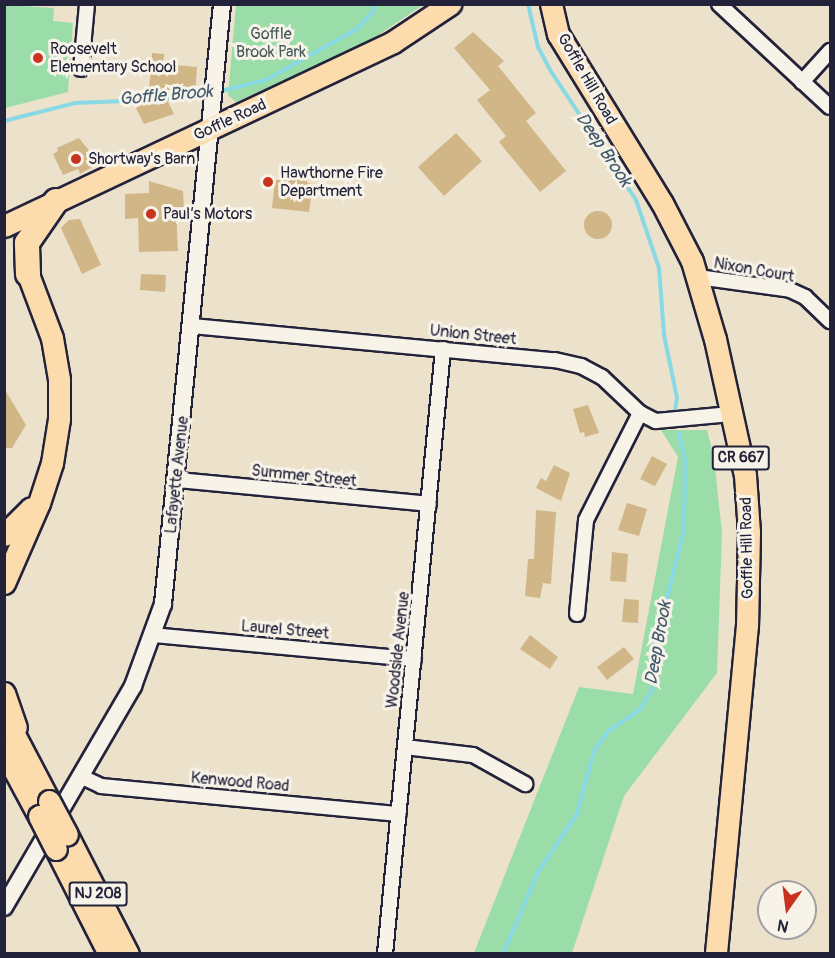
<!DOCTYPE html>
<meta charset="utf-8">
<style>
body{margin:0}
#map{position:relative;width:835px;height:958px;overflow:hidden;background:#ece1cb;font-family:Pangolin,sans-serif}
div>[style]{position:absolute}
.green>*{inset:0;background:#9adda9}
.stream>*{height:4px;margin:-2px;padding:0 2px;transform-origin:2px;border-radius:2px;background:#89d9e4}
.building>*{inset:0;background:#d1b687}
.round{border-radius:50%}
.roads{filter:drop-shadow(2px 0 #22223b) drop-shadow(-2px 0 #22223b) drop-shadow(0 2px #22223b) drop-shadow(0 -2px #22223b)}
.minor>*{height:14px;margin:-7px;padding:0 7px;transform-origin:7px;border-radius:7px;background:#f7f3e8}
.tertiary>*{height:16px;margin:-8px;padding:0 8px;transform-origin:8px;border-radius:8px;background:#f7f3e8}
.primary>*{height:21px;margin:-10.5px;padding:0 10.5px;transform-origin:10.5px;border-radius:10.5px;background:#fcdcac}
.trunk>*{height:21px;margin:-10.5px;padding:0 10.5px;transform-origin:10.5px;border-radius:10.5px;background:#fcdcac}
.motorway>*{height:24px;margin:-12px;padding:0 12px;transform-origin:12px;border-radius:12px;background:#fcdcac}
.bridges{filter:drop-shadow(2px 0 #22223b) drop-shadow(-2px 0 #22223b) drop-shadow(0 2px #22223b) drop-shadow(0 -2px #22223b)}
.trunk-bridge>*{height:21px;margin:-10.5px;padding:0 10.5px;transform-origin:10.5px;border-radius:10.5px;background:#fcdcac}
.dots>*{width:16px;height:16px;translate:-50% -50%;box-sizing:border-box;border:3px solid #f7f3e8;border-radius:50%}
span{translate:-50% -50%;white-space:nowrap;text-align:center;line-height:1.15;-webkit-text-stroke:6px #f7f3e8;paint-order:stroke}
.shield-label span{padding:2px 4px;background:#f7f3e8;border:2px solid;border-radius:4px;-webkit-text-stroke-width:0}
.shield-label{font-size:15px;color:#22223b;font-weight:700}
.park-label{font-size:16px;color:#465a5c}
.poi-label{font-size:16px;color:#22223b}
.left{translate:0 -50%;text-align:left}
.street-label{font-size:16px;color:#22223b}
.water-label{font-size:18px;color:#41596e;font-style:italic}
.frame{position:absolute;inset:0;border:6px solid #22223b;pointer-events:none}
.north{position:absolute;left:757px;top:880px;width:60px;height:60px;box-sizing:border-box;background:#f7f3e8;border:2px solid #a29fa3;border-radius:50%;rotate:194deg;font-size:16px;font-weight:700;line-height:24px;text-align:center;color:#22223b}
.north::after{content:'';display:block;margin:auto;width:21px;height:27px;background:#c8321e;clip-path:polygon(50% 0,100% 100%,50% 72%,0 100%)}
</style>
<div id="map">
<div class="green">
<div style="clip-path:polygon(4px 5px,54px 8px,53px 21px,73px 23px,68px 92px,5px 108px)"></div>
<div style="clip-path:polygon(236px 5px,423px 5px,363px 45px,236px 102px,228px 95px)"></div>
<div style="clip-path:polygon(661px 430px,707px 430px,714px 458px,722px 533px,717px 673px,624px 796px,572px 953px,474px 953px,579px 687px,633px 694px,678px 457px)"></div>
</div>
<div class="stream">
<div style="left:528px;top:4px;width:44px;rotate:76.9deg"></div>
<div style="left:538px;top:47px;width:30px;rotate:62deg"></div>
<div style="left:552px;top:73px;width:152px;rotate:56.5deg"></div>
<div style="left:636px;top:200px;width:72px;rotate:71.3deg"></div>
<div style="left:659px;top:268px;width:67px;rotate:85.7deg"></div>
<div style="left:664px;top:335px;width:64px;rotate:78.3deg"></div>
<div style="left:677px;top:398px;width:11px;rotate:100deg"></div>
<div style="left:217px;top:92px;width:50px;rotate:-13.8deg"></div>
<div style="left:266px;top:80px;width:104px;rotate:-29.3deg"></div>
<div style="left:357px;top:29px;width:23px;rotate:-47deg"></div>
<div style="left:373px;top:12px;width:8px;rotate:-83deg"></div>
<div style="left:164px;top:99px;width:43px;rotate:-6.6deg"></div>
<div style="left:4px;top:121px;width:73px;rotate:-14.2deg"></div>
<div style="left:75px;top:103px;width:75px;rotate:-2.3deg"></div>
<div style="left:503px;top:954px;width:89px;rotate:-66.9deg"></div>
<div style="left:538px;top:872px;width:70px;rotate:-56.1deg"></div>
<div style="left:577px;top:814px;width:65px;rotate:-74.9deg"></div>
<div style="left:594px;top:751px;width:24px;rotate:-55deg"></div>
<div style="left:608px;top:731px;width:37px;rotate:-34deg"></div>
<div style="left:639px;top:710px;width:23px;rotate:-56deg"></div>
<div style="left:652px;top:691px;width:57px;rotate:-84deg"></div>
<div style="left:658px;top:634px;width:108px;rotate:-76.1deg"></div>
<div style="left:684px;top:529px;width:69px;rotate:-89.2deg"></div>
<div style="left:685px;top:460px;width:28px;rotate:-103deg"></div>
</div>
<div class="building">
<div style="clip-path:polygon(473px 32px,504px 61px,498px 66px,536px 113px,526px 121px,566px 171px,540px 192px,499px 142px,506px 136px,477px 100px,490px 90px,454px 48px)"></div>
<div style="clip-path:polygon(152px 53px,164px 54px,163px 64px,197px 67px,195px 94px,163px 91px,174px 114px,144px 124px,136px 108px,148px 102px)"></div>
<div style="clip-path:polygon(456px 133px,482px 161px,444px 196px,418px 167px)"></div>
<div style="clip-path:polygon(79px 138px,99px 163px,80px 174px,78px 169px,63px 175px,53px 154px,58px 151px,57px 148px)"></div>
<div style="clip-path:polygon(281px 169px,308px 172px,307px 183px,313px 184px,309px 212px,272px 208px,275px 180px,280px 180px)"></div>
<div style="clip-path:polygon(149px 181px,183px 191px,184px 209px,176px 209px,178px 251px,139px 252px,138px 218px,125px 219px,125px 194px,149px 193px)"></div>
<div class="round" style="left:584px;top:211px;width:28px;height:28px"></div>
<div style="clip-path:polygon(80px 219px,101px 265px,82px 274px,61px 228px,69px 220px)"></div>
<div style="clip-path:polygon(141px 274px,166px 275px,165px 292px,140px 290px)"></div>
<div style="clip-path:polygon(4px 388px,26px 425px,12px 448px,4px 448px)"></div>
<div style="clip-path:polygon(588px 405px,599px 433px,585px 437px,584px 432px,580px 433px,573px 409px)"></div>
<div style="clip-path:polygon(652px 456px,667px 464px,655px 486px,640px 479px)"></div>
<div style="clip-path:polygon(554px 465px,570px 473px,561px 501px,536px 488px,541px 478px,546px 481px)"></div>
<div style="clip-path:polygon(627px 503px,647px 509px,639px 536px,618px 530px)"></div>
<div style="clip-path:polygon(536px 510px,556px 512px,551px 584px,543px 583px,540px 598px,525px 596px,528px 559px,534px 559px)"></div>
<div style="clip-path:polygon(612px 552px,628px 554px,626px 582px,610px 581px)"></div>
<div style="clip-path:polygon(624px 599px,639px 600px,638px 623px,622px 622px)"></div>
<div style="clip-path:polygon(530px 635px,558px 657px,550px 669px,520px 649px)"></div>
<div style="clip-path:polygon(624px 647px,634px 659px,607px 680px,597px 667px)"></div>
</div>
<div class="roads">
<div class="minor">
<div style="left:719px;top:4px;width:151px;rotate:42.9deg"></div>
<div style="left:81px;top:69px;width:65px;rotate:-84.7deg"></div>
<div style="left:802px;top:82px;width:42px;rotate:-47.9deg"></div>
<div style="left:698px;top:277px;width:93px;rotate:8deg"></div>
<div style="left:790px;top:290px;width:17px;rotate:25deg"></div>
<div style="left:805px;top:297px;width:35px;rotate:44deg"></div>
<div style="left:192px;top:326px;width:365px;rotate:5.4deg"></div>
<div style="left:555px;top:360px;width:27px;rotate:13deg"></div>
<div style="left:581px;top:366px;width:24px;rotate:28deg"></div>
<div style="left:602px;top:377px;width:52px;rotate:43.5deg"></div>
<div style="left:640px;top:413px;width:18px;rotate:27deg"></div>
<div style="left:656px;top:421px;width:75px;rotate:-5.3deg"></div>
<div style="left:177px;top:480px;width:253px;rotate:5.4deg"></div>
<div style="left:577px;top:614px;width:94px;rotate:-84.5deg"></div>
<div style="left:586px;top:520px;width:120px;rotate:-63.2deg"></div>
<div style="left:153px;top:635px;width:262px;rotate:5.3deg"></div>
<div style="left:405px;top:747px;width:68px;rotate:6.7deg"></div>
<div style="left:473px;top:755px;width:60px;rotate:29.1deg"></div>
<div style="left:80px;top:776px;width:23px;rotate:25deg"></div>
<div style="left:101px;top:786px;width:299px;rotate:5.4deg"></div>
<div style="left:385px;top:954px;width:608px;rotate:-84.52deg"></div>
</div>
<div class="tertiary">
<div style="left:4px;top:907px;width:256px;rotate:-59.7deg"></div>
<div style="left:133px;top:686px;width:87px;rotate:-69.9deg"></div>
<div style="left:163px;top:604px;width:603px;rotate:-84.38deg"></div>
</div>
<div class="primary">
<div style="left:551px;top:4px;width:31px;rotate:77deg"></div>
<div style="left:558px;top:34px;width:198px;rotate:58.4deg"></div>
<div style="left:662px;top:203px;width:65px;rotate:62.7deg"></div>
<div style="left:692px;top:261px;width:81px;rotate:73.6deg"></div>
<div style="left:715px;top:339px;width:139px;rotate:77.6deg"></div>
<div style="left:745px;top:475px;width:57px;rotate:86deg"></div>
<div style="left:749px;top:532px;width:93px;rotate:91.2deg"></div>
<div style="left:747px;top:625px;width:330px;rotate:95.4deg"></div>
<div style="left:4px;top:226px;width:430px;rotate:-25.3deg"></div>
<div style="left:393px;top:42px;width:69px;rotate:-33.7deg"></div>
</div>
<div class="trunk">
<div style="left:4px;top:535px;width:38px;rotate:-45deg"></div>
<div style="left:4px;top:583px;width:87px;rotate:-66.4deg"></div>
<div style="left:39px;top:503px;width:42px;rotate:-72deg"></div>
<div style="left:52px;top:463px;width:45px;rotate:-81deg"></div>
<div style="left:59px;top:419px;width:40px;rotate:-90deg"></div>
<div style="left:59px;top:379px;width:42px;rotate:-99.7deg"></div>
<div style="left:52px;top:338px;width:68px;rotate:-110.6deg"></div>
<div style="left:4px;top:693px;width:36px;rotate:71deg"></div>
<div style="left:4px;top:715px;width:97px;rotate:62.4deg"></div>
<div style="left:4px;top:751px;width:74px;rotate:61.7deg"></div>
<div style="left:67px;top:835px;width:134px;rotate:62.9deg"></div>
<div style="left:56px;top:849px;width:118px;rotate:63.2deg"></div>
</div>
<div class="motorway">
<div style="left:28px;top:274px;width:31px;rotate:-92deg"></div>
<div style="left:27px;top:243px;width:51px;rotate:-55.4deg"></div>
</div>
</div>
<div class="bridges">
<div class="trunk-bridge">
<div style="left:49px;top:801px;width:38px;rotate:62deg"></div>
<div style="left:39px;top:816px;width:37px;rotate:63deg"></div>
</div>
</div>
<div class="dots">
<div style="left:38px;top:58px;background:#c8321e"></div>
<div style="left:76px;top:159px;background:#c8321e"></div>
<div style="left:268px;top:182px;background:#c8321e"></div>
<div style="left:151px;top:214px;background:#c8321e"></div>
</div>
<div class="shield-label">
<span style="left:741px;top:458px">CR 667</span>
<span style="left:98px;top:894px">NJ 208</span>
</div>
<div class="park-label">
<span style="left:271px;top:43px">Goffle<br>Brook Park</span>
</div>
<div class="poi-label">
<span class="left" style="left:50px;top:58px">Roosevelt<br>Elementary School</span>
<span class="left" style="left:88px;top:159px">Shortway's Barn</span>
<span class="left" style="left:280px;top:182px">Hawthorne Fire<br>Department</span>
<span class="left" style="left:163px;top:214px">Paul’s Motors</span>
</div>
<div class="street-label">
<span style="left:587px;top:79px;rotate:60deg">Goffle Hill Road</span>
<span style="left:230px;top:120px;rotate:-25deg">Goffle Road</span>
<span style="left:754px;top:270px;rotate:10deg">Nixon Court</span>
<span style="left:473px;top:335px;rotate:6deg">Union Street</span>
<span style="left:177px;top:475px;rotate:-84deg">Lafayette Avenue</span>
<span style="left:304px;top:476px;rotate:6deg">Summer Street</span>
<span style="left:747px;top:548px;rotate:-91deg">Goffle Hill Road</span>
<span style="left:285px;top:630px;rotate:5deg">Laurel Street</span>
<span style="left:398px;top:650px;rotate:-84deg">Woodside Avenue</span>
<span style="left:240px;top:782px;rotate:5deg">Kenwood Road</span>
</div>
<div class="water-label">
<span style="left:166px;top:96px;rotate:-5deg">Goffle Brook</span>
<span style="left:603px;top:150px;rotate:56deg">Deep Brook</span>
<span style="left:659px;top:643px;rotate:-80deg">Deep Brook</span>
</div>
<div class="frame"></div>
<div class="north">N</div>
</div>
